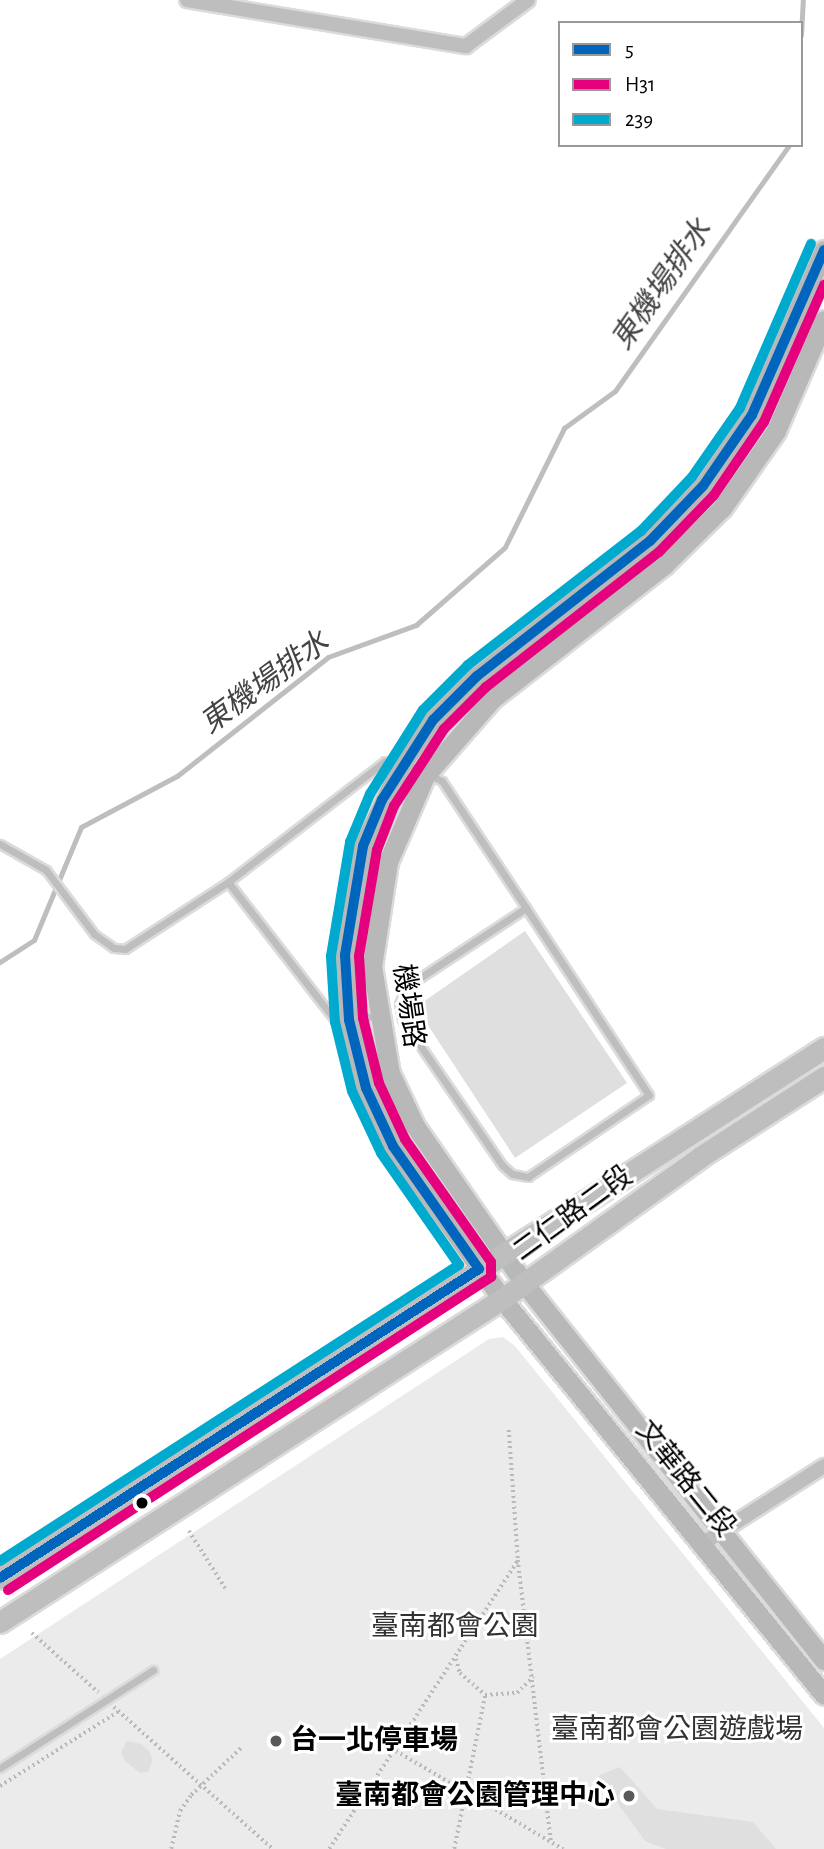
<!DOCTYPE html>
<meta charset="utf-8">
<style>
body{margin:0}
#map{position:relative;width:824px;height:1849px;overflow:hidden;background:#fff;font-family:"Alegreya Sans","Noto Sans TC",sans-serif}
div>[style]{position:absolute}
.green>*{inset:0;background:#ebebeb}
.stream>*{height:5px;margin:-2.5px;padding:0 2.5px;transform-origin:2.5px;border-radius:2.5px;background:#bebebe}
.building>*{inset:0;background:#dfdfdf}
.path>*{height:3.5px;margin-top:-1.75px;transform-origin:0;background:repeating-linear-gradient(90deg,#b9b9b9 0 2px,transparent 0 5.5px)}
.roads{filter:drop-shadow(2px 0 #dbdbdb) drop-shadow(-2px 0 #dbdbdb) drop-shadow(0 2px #dbdbdb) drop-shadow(0 -2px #dbdbdb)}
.lane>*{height:7px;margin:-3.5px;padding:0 3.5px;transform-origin:3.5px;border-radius:3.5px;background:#bebebe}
.street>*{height:14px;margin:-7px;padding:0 7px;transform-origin:7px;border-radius:7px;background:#bebebe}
.secondary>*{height:19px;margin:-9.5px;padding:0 9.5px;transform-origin:9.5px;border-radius:9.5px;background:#b8b8b8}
.primary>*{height:21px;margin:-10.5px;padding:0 10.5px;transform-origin:10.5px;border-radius:10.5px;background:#bebebe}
.bus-1>*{height:10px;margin:-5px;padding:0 5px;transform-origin:5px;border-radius:5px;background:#0065bd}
.bus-2>*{height:10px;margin:-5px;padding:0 5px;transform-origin:5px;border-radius:5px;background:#e5007d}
.bus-3>*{height:10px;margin:-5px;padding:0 5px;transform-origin:5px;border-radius:5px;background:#00a9ce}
.dots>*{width:19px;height:19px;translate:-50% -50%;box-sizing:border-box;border:4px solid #fff;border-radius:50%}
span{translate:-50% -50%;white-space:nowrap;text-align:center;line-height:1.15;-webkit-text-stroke:6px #fff;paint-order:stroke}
.street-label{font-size:28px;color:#000}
.park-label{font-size:28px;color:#323232}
.poi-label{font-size:28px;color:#000;font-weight:700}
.left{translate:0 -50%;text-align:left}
.right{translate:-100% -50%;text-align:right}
.water-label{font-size:30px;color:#434343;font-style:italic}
.legend{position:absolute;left:558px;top:21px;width:245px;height:126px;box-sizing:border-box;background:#fff;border:2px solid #999;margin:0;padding:9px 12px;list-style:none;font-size:21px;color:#000}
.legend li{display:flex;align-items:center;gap:14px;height:35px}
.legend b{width:35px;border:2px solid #999}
</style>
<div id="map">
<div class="green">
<div style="clip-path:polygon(503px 1337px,515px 1346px,824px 1728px,824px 1849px,0 1849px,0 1659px,489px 1339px)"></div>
</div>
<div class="stream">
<div style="left:801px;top:35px;width:35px;rotate:-87deg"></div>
<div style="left:0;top:962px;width:40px;rotate:-32.9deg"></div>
<div style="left:34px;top:940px;width:122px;rotate:-67.4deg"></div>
<div style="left:81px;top:827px;width:109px;rotate:-28deg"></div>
<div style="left:177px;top:776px;width:192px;rotate:-38.2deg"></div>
<div style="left:328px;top:657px;width:94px;rotate:-20deg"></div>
<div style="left:416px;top:625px;width:118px;rotate:-41.2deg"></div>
<div style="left:505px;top:547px;width:133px;rotate:-63.6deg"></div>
<div style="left:564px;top:428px;width:63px;rotate:-36deg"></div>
<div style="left:615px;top:391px;width:301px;rotate:-54.7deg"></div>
</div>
<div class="building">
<div style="clip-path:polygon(525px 931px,627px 1083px,515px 1158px,416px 1007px)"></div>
<div style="clip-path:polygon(127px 1741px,141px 1744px,149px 1751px,153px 1760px,148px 1772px,140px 1773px,125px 1761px,121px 1752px)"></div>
<div style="clip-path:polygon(620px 1767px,657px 1809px,753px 1822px,776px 1849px,666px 1849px,645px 1841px,598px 1776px)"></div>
</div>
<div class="path">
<div style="left:509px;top:1430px;width:130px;rotate:86deg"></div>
<div style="left:518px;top:1560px;width:284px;rotate:83.3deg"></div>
<div style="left:189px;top:1531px;width:69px;rotate:57.5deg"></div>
<div style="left:32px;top:1633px;width:89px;rotate:41.8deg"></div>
<div style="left:456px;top:1659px;width:15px;rotate:74deg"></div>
<div style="left:460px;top:1673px;width:33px;rotate:41deg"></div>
<div style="left:485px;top:1695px;width:32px;rotate:-4deg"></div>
<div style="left:517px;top:1693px;width:23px;rotate:-45deg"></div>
<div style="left:114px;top:1707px;width:213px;rotate:41.8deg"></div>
<div style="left:396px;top:1751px;width:194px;rotate:30.4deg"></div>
<div style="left:0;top:1786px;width:141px;rotate:-32.2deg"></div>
<div style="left:171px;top:1849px;width:39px;rotate:-77deg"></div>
<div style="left:180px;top:1811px;width:19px;rotate:-55deg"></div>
<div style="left:191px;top:1795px;width:70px;rotate:-43.3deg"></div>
<div style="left:329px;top:1849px;width:343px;rotate:-56.8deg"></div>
<div style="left:454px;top:1849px;width:157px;rotate:-78.6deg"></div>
</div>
<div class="roads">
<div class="lane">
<div style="left:0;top:844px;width:53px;rotate:29.5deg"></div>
<div style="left:46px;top:870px;width:80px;rotate:53.1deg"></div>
<div style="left:94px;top:934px;width:24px;rotate:35deg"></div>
<div style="left:114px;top:948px;width:11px;rotate:5deg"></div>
<div style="left:125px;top:949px;width:123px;rotate:-33deg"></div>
<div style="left:228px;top:882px;width:198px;rotate:-37.6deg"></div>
<div style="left:385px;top:761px;width:18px;rotate:3deg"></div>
<div style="left:403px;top:762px;width:43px;rotate:26deg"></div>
<div style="left:442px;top:781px;width:152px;rotate:56.5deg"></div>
<div style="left:526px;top:908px;width:224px;rotate:56.7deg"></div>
<div style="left:649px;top:1095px;width:146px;rotate:145.9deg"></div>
<div style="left:528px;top:1177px;width:16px;rotate:-169deg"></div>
<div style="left:512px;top:1174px;width:13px;rotate:-138deg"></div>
<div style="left:502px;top:1165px;width:177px;rotate:-124.4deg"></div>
<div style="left:402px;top:1019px;width:15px;rotate:-101deg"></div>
<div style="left:399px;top:1004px;width:18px;rotate:-68deg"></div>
<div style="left:406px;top:987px;width:144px;rotate:-33.4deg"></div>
<div style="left:228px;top:882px;width:175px;rotate:52.2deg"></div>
<div style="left:335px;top:1020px;width:42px;rotate:-5.4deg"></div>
<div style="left:0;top:1768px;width:182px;rotate:-32.6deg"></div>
</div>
<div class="street">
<div style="left:187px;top:0;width:283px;rotate:9.4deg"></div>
<div style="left:466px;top:46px;width:77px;rotate:-36.6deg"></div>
<div style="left:702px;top:1544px;width:145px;rotate:-32.6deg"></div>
</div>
<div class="secondary">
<div style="left:824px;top:250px;width:180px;rotate:113.6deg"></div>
<div style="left:752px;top:415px;width:86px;rotate:124.6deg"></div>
<div style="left:703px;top:486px;width:76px;rotate:133.9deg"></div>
<div style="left:650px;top:541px;width:219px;rotate:142deg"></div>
<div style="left:477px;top:676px;width:62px;rotate:135deg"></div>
<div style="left:433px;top:720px;width:52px;rotate:125.5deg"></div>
<div style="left:403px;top:762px;width:93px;rotate:115.5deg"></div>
<div style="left:363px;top:846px;width:110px;rotate:99.4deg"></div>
<div style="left:345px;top:955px;width:65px;rotate:86.5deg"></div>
<div style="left:349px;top:1020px;width:70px;rotate:76deg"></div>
<div style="left:366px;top:1088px;width:64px;rotate:65deg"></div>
<div style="left:393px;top:1146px;width:188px;rotate:54.5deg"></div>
<div style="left:502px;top:1299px;width:510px;rotate:50.88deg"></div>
<div style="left:824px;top:320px;width:121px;rotate:113.4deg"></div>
<div style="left:776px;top:431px;width:94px;rotate:125deg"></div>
<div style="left:722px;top:508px;width:81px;rotate:135.5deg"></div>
<div style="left:664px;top:565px;width:217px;rotate:142.1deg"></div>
<div style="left:493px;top:698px;width:103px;rotate:131.1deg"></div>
<div style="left:425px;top:776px;width:94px;rotate:113.3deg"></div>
<div style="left:388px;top:862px;width:105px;rotate:98.7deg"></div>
<div style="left:372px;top:966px;width:109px;rotate:80.5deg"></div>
<div style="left:390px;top:1073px;width:59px;rotate:64.7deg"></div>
<div style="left:415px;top:1126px;width:191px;rotate:55.2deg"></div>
<div style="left:524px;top:1283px;width:482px;rotate:51.5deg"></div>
</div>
<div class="primary">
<div style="left:0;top:1578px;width:980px;rotate:-32.75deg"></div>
<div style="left:0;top:1622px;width:597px;rotate:-32.76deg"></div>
<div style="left:502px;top:1299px;width:244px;rotate:-35.6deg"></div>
<div style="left:700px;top:1157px;width:148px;rotate:-32.8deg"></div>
</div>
</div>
<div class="bus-1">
<div style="left:0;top:1578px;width:570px;rotate:-32.83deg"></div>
<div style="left:479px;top:1269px;width:150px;rotate:-125deg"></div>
<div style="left:393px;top:1146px;width:64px;rotate:-115deg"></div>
<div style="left:366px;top:1088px;width:70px;rotate:-104deg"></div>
<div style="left:349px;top:1020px;width:65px;rotate:-93.5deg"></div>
<div style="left:345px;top:955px;width:110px;rotate:-80.6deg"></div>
<div style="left:363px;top:846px;width:50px;rotate:-67.6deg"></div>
<div style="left:382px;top:800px;width:95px;rotate:-57.5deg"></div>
<div style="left:433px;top:720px;width:62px;rotate:-45deg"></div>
<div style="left:477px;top:676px;width:219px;rotate:-38deg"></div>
<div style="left:650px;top:541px;width:76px;rotate:-46.1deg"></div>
<div style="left:703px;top:486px;width:86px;rotate:-55.4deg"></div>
<div style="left:752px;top:415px;width:180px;rotate:-66.4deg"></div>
</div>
<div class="bus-2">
<div style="left:8px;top:1590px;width:576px;rotate:-32.94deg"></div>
<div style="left:491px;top:1277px;width:15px;rotate:-90deg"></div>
<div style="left:491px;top:1262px;width:150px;rotate:-125deg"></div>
<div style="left:405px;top:1139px;width:62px;rotate:-114.9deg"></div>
<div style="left:379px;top:1083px;width:67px;rotate:-103.8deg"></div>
<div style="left:363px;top:1018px;width:62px;rotate:-93.7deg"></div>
<div style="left:359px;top:956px;width:108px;rotate:-80.4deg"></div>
<div style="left:377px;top:850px;width:47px;rotate:-68.9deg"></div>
<div style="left:394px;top:806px;width:92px;rotate:-57deg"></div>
<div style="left:444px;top:729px;width:59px;rotate:-45deg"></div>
<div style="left:486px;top:687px;width:219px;rotate:-38deg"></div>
<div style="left:659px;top:552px;width:79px;rotate:-46deg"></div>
<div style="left:714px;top:495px;width:88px;rotate:-55.6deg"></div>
<div style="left:764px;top:422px;width:150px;rotate:-66.3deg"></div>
</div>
<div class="bus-3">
<div style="left:0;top:1561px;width:546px;rotate:-32.82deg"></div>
<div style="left:459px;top:1265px;width:136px;rotate:-124.9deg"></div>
<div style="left:381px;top:1153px;width:68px;rotate:-115.1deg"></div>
<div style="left:352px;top:1091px;width:71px;rotate:-103.8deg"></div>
<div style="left:335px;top:1022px;width:66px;rotate:-93.5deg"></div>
<div style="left:331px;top:956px;width:116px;rotate:-80.5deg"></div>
<div style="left:350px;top:842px;width:52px;rotate:-67.4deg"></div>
<div style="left:370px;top:794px;width:99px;rotate:-57.8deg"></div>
<div style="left:423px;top:710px;width:64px;rotate:-45deg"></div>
<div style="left:468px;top:665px;width:219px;rotate:-37.8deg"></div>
<div style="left:641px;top:531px;width:74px;rotate:-46.6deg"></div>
<div style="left:692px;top:477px;width:84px;rotate:-55.2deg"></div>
<div style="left:740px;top:408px;width:179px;rotate:-66.6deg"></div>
</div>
<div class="dots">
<div style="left:142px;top:1503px;background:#000"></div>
<div style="left:276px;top:1741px;background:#595959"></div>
<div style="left:629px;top:1796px;background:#595959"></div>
</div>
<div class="street-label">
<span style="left:408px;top:1006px;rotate:82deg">機場路</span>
<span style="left:573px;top:1214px;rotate:-36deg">二仁路二段</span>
<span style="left:685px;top:1479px;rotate:51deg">文華路二段</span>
</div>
<div class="park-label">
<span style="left:455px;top:1627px">臺南都會公園</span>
<span style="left:677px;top:1730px">臺南都會公園遊戲場</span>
</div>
<div class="poi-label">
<span class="left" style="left:290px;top:1741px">台一北停車場</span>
<span class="right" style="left:615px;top:1796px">臺南都會公園管理中心</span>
</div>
<div class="water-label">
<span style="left:662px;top:285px;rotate:-55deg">東機場排水</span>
<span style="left:265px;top:683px;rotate:-36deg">東機場排水</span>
</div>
<ul class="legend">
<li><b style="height:9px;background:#0065bd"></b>5</li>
<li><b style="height:9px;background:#e5007d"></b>H31</li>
<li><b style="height:9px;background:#00a9ce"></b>239</li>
</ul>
</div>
